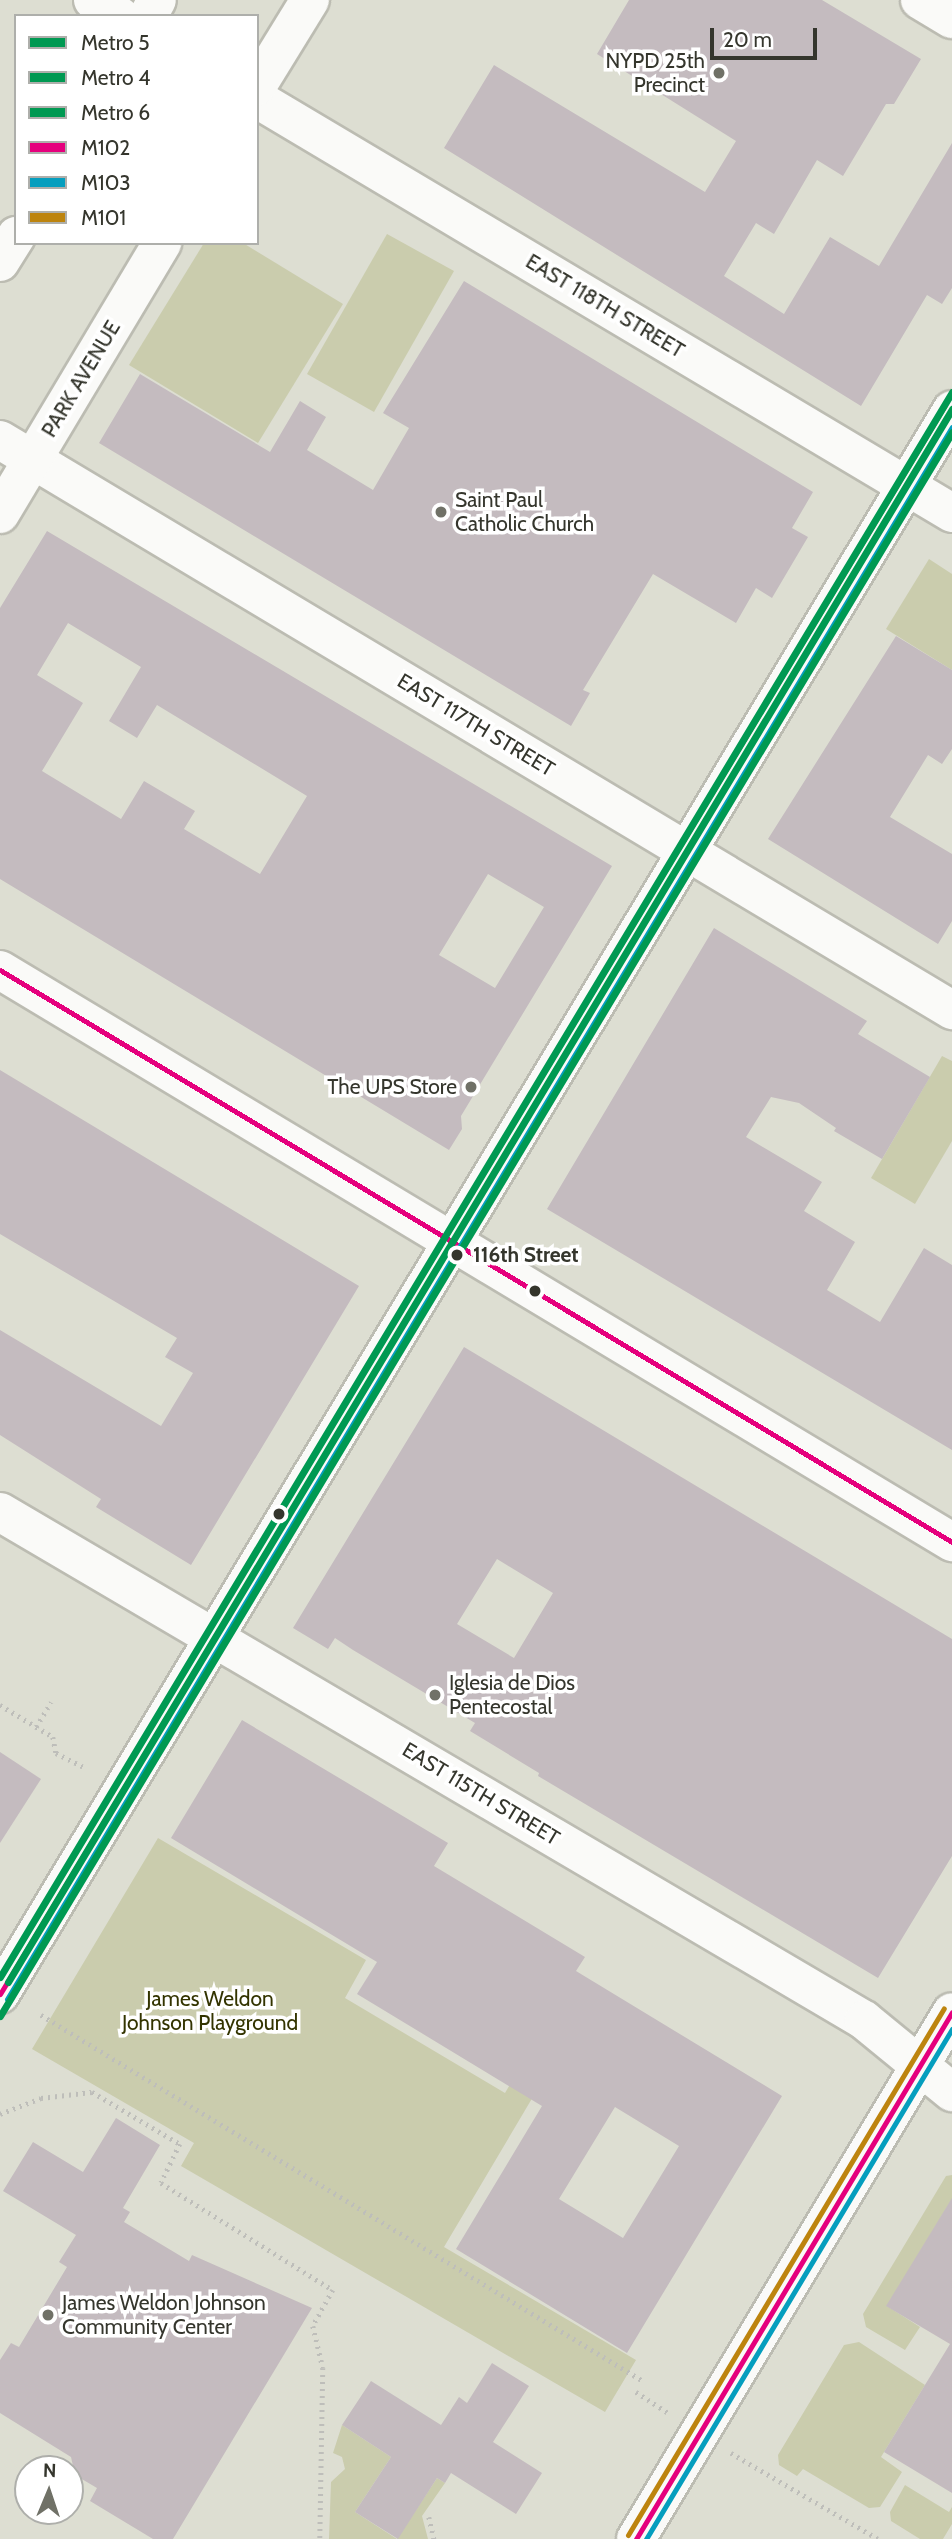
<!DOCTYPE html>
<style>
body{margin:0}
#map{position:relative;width:952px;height:2539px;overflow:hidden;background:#ddded2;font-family:Cabin,sans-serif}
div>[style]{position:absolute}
.green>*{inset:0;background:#caccad}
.building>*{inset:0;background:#c4bbbf}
.path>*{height:4.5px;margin-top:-2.25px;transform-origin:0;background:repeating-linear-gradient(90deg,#bebeba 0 2px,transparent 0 7px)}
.roads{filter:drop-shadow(2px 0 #bcbcb2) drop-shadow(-2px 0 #bcbcb2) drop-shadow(0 2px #bcbcb2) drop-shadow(0 -2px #bcbcb2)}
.minor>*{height:38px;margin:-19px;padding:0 19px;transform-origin:19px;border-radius:19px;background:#fafaf8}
.tertiary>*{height:38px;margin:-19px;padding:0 19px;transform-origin:19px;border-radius:19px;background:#fafaf8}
.secondary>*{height:38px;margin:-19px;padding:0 19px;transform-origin:19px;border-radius:19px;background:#fafaf8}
.primary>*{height:38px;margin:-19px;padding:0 19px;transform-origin:19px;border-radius:19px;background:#fafaf8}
.bus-1>*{height:5px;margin:-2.5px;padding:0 2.5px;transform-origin:2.5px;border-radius:2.5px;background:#e5007d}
.bus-2>*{height:5px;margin:-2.5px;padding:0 2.5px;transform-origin:2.5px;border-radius:2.5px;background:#059ebe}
.bus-3>*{height:5px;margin:-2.5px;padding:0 2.5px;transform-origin:2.5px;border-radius:2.5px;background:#bd840e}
.metro-1>*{height:7px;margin:-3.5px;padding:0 3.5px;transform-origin:3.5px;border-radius:3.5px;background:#009952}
.metro-2>*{height:7px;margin:-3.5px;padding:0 3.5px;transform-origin:3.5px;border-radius:3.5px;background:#009952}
.metro-3>*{height:7px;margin:-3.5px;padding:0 3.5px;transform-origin:3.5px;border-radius:3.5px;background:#009952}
.dots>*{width:19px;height:19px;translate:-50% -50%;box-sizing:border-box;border:4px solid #fff;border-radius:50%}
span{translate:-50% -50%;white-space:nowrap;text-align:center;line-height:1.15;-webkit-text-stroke:7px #fff;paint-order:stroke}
.poi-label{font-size:21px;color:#35362d}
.right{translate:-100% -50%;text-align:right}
.left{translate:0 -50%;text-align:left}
.street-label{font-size:21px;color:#35362d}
.stop-label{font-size:21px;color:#35362d;font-weight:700}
.park-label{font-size:21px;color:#333400}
.legend{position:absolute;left:14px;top:14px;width:245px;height:231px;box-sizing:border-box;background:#fff;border:2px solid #aeafab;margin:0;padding:9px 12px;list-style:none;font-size:21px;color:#35362d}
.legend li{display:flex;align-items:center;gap:14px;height:35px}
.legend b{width:35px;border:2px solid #aeafab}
.north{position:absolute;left:14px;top:2455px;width:70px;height:70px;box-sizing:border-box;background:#fff;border:2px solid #aeafab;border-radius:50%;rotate:2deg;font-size:19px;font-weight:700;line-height:28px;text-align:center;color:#35362d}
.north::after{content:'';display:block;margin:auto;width:24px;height:32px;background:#707167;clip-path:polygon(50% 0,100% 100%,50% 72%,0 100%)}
.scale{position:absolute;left:710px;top:28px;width:107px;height:32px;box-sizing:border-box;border:4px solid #35362d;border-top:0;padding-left:9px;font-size:21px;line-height:24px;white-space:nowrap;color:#35362d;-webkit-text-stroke:5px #fff;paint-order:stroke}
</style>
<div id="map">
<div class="green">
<div style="clip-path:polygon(387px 234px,454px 271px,374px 412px,307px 374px)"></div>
<div style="clip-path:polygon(204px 243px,243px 243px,343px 304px,258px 443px,129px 365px)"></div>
<div style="clip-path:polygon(929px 559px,952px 574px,952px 670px,886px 629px)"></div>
<div style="clip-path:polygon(942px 1056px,952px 1061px,952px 1141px,915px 1204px,871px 1178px)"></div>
<div style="clip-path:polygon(158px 1838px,366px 1960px,345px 1998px,505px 2093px,534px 2044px,556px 2058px,444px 2247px,636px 2360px,605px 2412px,181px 2166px,194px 2143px,32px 2049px)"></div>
<div style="clip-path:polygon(952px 2175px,952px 2199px,887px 2306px,920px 2327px,905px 2350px,866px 2327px,863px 2314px,946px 2176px)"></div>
<div style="clip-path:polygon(859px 2342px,925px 2385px,881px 2457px,902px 2472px,880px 2507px,869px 2508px,803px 2469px,797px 2476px,779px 2465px,778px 2455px,844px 2345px)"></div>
<div style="clip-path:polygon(342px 2425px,391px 2457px,355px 2512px,397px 2539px,437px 2478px,445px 2483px,422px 2516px,428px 2539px,329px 2539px,331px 2482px,345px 2469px,342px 2457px,333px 2453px)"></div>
<div style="clip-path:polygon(905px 2485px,949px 2512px,952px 2507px,952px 2524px,943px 2539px,920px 2539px,891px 2521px,890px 2512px)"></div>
</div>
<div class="building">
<div style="clip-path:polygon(629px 0,822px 0,921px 59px,894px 104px,886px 104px,843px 176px,817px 160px,774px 234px,756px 223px,724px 276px,784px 314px,830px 237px,879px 266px,952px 143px,952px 288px,942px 304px,927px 295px,861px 406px,444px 148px,494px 65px,705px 192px,736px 141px,597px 54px)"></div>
<div style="clip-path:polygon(464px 281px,813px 492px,792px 528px,808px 537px,772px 598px,756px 588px,736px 623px,653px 574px,583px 690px,590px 693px,571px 726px,99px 443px,140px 374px,270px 452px,300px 401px,326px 417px,307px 450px,373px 490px,409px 428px,383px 413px)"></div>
<div style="clip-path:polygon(evenodd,47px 531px,612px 866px,461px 1116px,462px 1129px,449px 1150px,0 879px,0 608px,47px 531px,68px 623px,141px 667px,109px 721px,137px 738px,157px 705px,307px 796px,260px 874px,184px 829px,195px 811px,144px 781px,121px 819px,42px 771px,83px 703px,37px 675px,68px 623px,47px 531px,488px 874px,544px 907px,495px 988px,439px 955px,488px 874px)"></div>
<div style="clip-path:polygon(896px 636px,952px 670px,952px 749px,942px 764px,928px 755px,890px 817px,952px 854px,952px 921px,938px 944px,768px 839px)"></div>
<div style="clip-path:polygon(714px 928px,867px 1021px,858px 1034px,930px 1077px,882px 1159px,834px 1131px,836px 1128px,799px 1103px,771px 1097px,746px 1137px,822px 1182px,804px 1211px,855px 1242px,827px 1290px,880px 1322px,924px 1248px,952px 1265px,952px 1450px,547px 1209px)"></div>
<div style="clip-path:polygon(0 1070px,359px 1286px,191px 1565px,96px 1507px,101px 1499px,0 1435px,0 1330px,161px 1426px,193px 1373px,165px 1357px,177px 1338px,0 1234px)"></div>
<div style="clip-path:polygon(evenodd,464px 1347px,952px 1639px,952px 1856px,878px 1978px,538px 1776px,539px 1773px,470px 1731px,475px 1723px,353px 1650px,335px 1638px,328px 1649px,293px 1628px,464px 1347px,497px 1559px,553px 1593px,514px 1658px,457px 1624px,497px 1559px)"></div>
<div style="clip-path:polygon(evenodd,242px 1720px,448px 1843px,434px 1866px,585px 1957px,576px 1971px,782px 2096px,627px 2353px,456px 2249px,542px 2106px,357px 1994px,377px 1962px,171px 1838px,242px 1720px,615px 2107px,679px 2146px,623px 2238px,559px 2199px,615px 2107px)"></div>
<div style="clip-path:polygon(0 1752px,41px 1779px,0 1843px)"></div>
<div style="clip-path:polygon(116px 2118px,160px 2145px,123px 2208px,130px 2212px,124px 2222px,189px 2261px,192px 2255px,312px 2308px,173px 2539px,153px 2539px,90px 2501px,97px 2488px,75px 2475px,71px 2457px,0 2413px,0 2360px,11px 2343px,19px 2347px,67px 2267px,59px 2262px,76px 2235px,3px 2191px,33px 2142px,83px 2172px)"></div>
<div style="clip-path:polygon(952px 2198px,952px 2493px,884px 2452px,950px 2344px,886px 2306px)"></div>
<div style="clip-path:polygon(492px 2363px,529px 2386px,493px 2442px,542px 2473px,516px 2514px,451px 2473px,445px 2483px,437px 2478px,398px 2539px,355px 2512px,391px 2457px,342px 2425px,371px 2381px,441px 2425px,459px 2397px,467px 2403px)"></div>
</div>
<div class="path">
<div style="left:0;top:1705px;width:62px;rotate:31.1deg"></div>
<div style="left:53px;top:1737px;width:16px;rotate:79deg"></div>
<div style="left:56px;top:1753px;width:30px;rotate:27deg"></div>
<div style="left:36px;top:1727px;width:29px;rotate:-59deg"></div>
<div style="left:41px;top:2015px;width:705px;rotate:31.3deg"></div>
<div style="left:0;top:2114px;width:44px;rotate:-21.3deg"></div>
<div style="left:41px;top:2098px;width:51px;rotate:-6.7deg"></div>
<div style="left:92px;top:2092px;width:102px;rotate:30.6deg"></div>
<div style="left:180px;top:2144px;width:43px;rotate:116deg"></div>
<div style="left:161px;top:2183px;width:203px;rotate:31.9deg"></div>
<div style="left:333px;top:2290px;width:41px;rotate:119.1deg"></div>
<div style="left:313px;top:2326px;width:43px;rotate:76.6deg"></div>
<div style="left:323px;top:2368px;width:171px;rotate:91deg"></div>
<div style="left:636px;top:2392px;width:38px;rotate:33deg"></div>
<div style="left:731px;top:2453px;width:170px;rotate:30.3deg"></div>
<div style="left:429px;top:2517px;width:23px;rotate:77deg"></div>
</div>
<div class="roads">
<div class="minor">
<div style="left:93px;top:0;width:31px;rotate:31deg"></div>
<div style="left:920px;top:0;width:37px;rotate:31deg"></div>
<div style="left:257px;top:99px;width:809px;rotate:30.78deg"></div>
<div style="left:0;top:440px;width:1110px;rotate:30.91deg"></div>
<div style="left:0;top:1512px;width:1002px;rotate:30.45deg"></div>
<div style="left:864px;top:2020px;width:114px;rotate:39.3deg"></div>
</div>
<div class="tertiary">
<div style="left:0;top:970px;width:1111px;rotate:31deg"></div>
</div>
<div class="secondary">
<div style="left:0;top:1994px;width:1848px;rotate:-58.99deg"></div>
</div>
<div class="primary">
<div style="left:148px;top:16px;width:18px;rotate:-61deg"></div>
<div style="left:257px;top:86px;width:101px;rotate:-58.4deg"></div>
<div style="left:0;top:262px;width:31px;rotate:-58deg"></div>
<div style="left:0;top:514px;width:316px;rotate:-59.1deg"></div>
<div style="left:636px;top:2539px;width:614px;rotate:-59.05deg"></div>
</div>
</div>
<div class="bus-1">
<div style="left:0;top:970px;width:1111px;rotate:31deg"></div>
<div style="left:0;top:1994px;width:879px;rotate:-58.97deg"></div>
<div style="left:636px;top:2539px;width:614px;rotate:-59.05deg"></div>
</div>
<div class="bus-2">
<div style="left:7px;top:1999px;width:1834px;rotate:-58.99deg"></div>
<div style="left:646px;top:2539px;width:595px;rotate:-59.04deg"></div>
</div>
<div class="bus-3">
<div style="left:0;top:1977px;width:1834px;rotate:-58.99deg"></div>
<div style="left:628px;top:2535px;width:614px;rotate:-59.05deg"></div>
</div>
<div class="metro-1">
<div style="left:0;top:2016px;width:1848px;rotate:-58.99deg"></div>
</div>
<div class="metro-2">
<div style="left:8px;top:1982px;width:1835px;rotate:-59.03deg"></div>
</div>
<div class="metro-3">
<div style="left:0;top:1977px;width:1849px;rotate:-59.01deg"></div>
</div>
<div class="dots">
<div style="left:719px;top:73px;background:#707167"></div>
<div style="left:441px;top:512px;background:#707167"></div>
<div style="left:471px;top:1087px;background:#707167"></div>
<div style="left:457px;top:1255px;background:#35362d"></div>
<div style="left:535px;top:1291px;background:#35362d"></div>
<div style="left:279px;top:1514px;background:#35362d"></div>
<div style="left:435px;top:1695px;background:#707167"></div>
<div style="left:48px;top:2315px;background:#707167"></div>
</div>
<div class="poi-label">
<span class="right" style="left:705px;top:73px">NYPD 25th<br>Precinct</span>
<span class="left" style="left:455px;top:512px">Saint Paul<br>Catholic Church</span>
<span class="right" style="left:457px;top:1087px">The UPS Store</span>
<span class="left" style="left:449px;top:1695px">Iglesia de Dios<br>Pentecostal</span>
<span class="left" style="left:62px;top:2315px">James Weldon Johnson<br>Community Center</span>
</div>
<div class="street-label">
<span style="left:605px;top:306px;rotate:31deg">EAST 118TH STREET</span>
<span style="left:81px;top:379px;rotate:-59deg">PARK AVENUE</span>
<span style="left:476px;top:725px;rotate:31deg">EAST 117TH STREET</span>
<span style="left:481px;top:1794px;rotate:31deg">EAST 115TH STREET</span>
</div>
<div class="stop-label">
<span class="left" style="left:473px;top:1255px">116th Street</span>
</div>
<div class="park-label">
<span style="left:210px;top:2011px">James Weldon<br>Johnson Playground</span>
</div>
<ul class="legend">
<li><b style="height:9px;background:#009952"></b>Metro 5</li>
<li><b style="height:9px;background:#009952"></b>Metro 4</li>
<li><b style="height:9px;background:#009952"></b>Metro 6</li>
<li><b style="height:9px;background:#e5007d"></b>M102</li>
<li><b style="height:9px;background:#059ebe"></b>M103</li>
<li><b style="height:9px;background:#bd840e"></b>M101</li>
</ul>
<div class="north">N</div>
<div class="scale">20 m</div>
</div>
